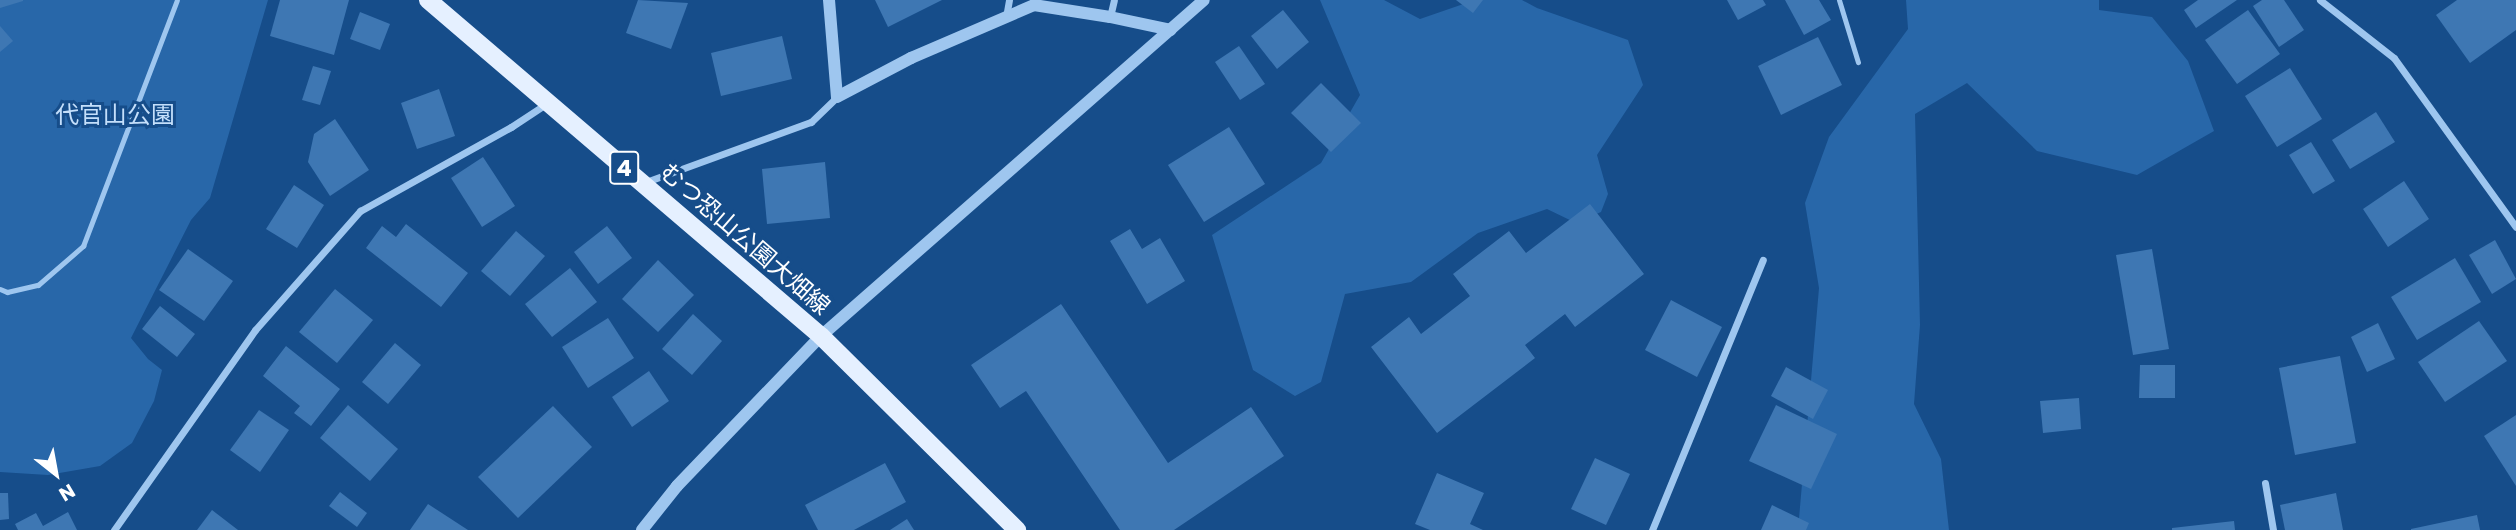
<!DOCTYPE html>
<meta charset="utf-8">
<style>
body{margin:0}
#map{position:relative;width:2516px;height:530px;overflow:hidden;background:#164d8a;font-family:Poppins,"Noto Sans JP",sans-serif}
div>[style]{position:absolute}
.green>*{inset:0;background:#2867a9}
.building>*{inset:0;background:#3e77b3}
.service>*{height:5px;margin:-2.5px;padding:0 2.5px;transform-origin:2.5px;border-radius:2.5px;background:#9ec6ef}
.minor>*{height:7px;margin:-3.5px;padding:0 3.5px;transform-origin:3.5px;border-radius:3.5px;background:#9ec6ef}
.tertiary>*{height:12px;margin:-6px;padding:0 6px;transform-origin:6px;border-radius:6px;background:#9ec6ef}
.primary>*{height:18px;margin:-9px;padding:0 9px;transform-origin:9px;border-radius:9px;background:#e5f0ff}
span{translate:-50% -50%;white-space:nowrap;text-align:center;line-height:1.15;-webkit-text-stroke:6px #164d8a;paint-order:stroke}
.shield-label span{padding:2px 5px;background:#164d8a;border:2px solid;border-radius:5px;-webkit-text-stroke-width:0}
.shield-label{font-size:23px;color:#fff;font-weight:700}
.park-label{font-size:24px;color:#c4dffb}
.street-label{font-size:24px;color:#fff}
.north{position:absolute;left:21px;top:439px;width:70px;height:70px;-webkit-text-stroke:5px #164d8a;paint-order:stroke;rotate:149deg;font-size:19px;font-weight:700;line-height:28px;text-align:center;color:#fff}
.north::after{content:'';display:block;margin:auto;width:24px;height:32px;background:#fff;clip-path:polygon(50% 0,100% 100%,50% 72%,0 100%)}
</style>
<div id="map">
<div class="green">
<div style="clip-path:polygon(0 0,268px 0,210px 198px,191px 220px,131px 338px,148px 359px,162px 370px,154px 401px,132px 443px,100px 466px,48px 475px,0 472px)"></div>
<div style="clip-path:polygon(1320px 0,1384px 0,1420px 19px,1475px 0,1522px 0,1537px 8px,1628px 40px,1643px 85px,1597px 155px,1608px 194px,1601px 212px,1576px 223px,1547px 209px,1478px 233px,1411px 282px,1345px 294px,1321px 382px,1295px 396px,1253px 370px,1212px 235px,1321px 163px,1360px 95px)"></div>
<div style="clip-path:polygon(1906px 0,2099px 0,2099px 10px,2152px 17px,2188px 61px,2214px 131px,2137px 175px,2037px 151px,1967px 83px,1915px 114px,1920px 325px,1914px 404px,1941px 459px,1949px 530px,1798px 530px,1819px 288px,1805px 203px,1829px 137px,1908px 29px)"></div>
</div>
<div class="building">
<div style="clip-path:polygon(0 0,23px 0,23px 1px,0 8px)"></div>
<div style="clip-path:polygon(280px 0,349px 0,334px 55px,270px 36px)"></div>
<div style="clip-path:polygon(638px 0,688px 3px,671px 49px,626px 33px)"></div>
<div style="clip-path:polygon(875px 0,942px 0,888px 27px)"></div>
<div style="clip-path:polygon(1456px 0,1483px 0,1473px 13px)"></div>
<div style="clip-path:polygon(1727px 0,1763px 0,1766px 5px,1738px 20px)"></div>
<div style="clip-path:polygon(1785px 0,1819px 0,1831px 20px,1804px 35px)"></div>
<div style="clip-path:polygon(2198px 0,2237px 0,2196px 28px,2184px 10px)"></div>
<div style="clip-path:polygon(2262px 0,2284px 0,2304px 30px,2279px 47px,2253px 6px)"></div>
<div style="clip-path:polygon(2457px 0,2516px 0,2516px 30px,2470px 63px,2436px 15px)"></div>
<div style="clip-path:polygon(1283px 10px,1309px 42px,1277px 69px,1251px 36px)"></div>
<div style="clip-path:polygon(2248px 10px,2280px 54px,2237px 84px,2205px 40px)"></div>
<div style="clip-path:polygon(360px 12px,390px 24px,380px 50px,350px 39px)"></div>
<div style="clip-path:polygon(0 26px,13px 41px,0 52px)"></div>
<div style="clip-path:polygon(782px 36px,792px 79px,721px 96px,711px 53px)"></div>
<div style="clip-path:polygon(1818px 37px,1842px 85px,1781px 115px,1758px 66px)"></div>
<div style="clip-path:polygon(1239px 46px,1265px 84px,1240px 100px,1215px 62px)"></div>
<div style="clip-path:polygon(313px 66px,331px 71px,320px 105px,302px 100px)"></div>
<div style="clip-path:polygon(2290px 68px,2322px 119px,2277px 147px,2245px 96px)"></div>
<div style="clip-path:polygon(1321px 83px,1361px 123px,1331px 152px,1291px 113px)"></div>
<div style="clip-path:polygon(439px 89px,455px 136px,417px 149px,401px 103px)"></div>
<div style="clip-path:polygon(2376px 112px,2395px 142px,2350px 169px,2332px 140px)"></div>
<div style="clip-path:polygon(335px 119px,369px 170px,330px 196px,308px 162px,314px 134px)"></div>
<div style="clip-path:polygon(1229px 127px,1265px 184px,1204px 222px,1168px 165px)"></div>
<div style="clip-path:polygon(2311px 142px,2335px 181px,2313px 194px,2289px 155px)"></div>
<div style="clip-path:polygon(483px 157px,515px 206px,482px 227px,451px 178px)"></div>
<div style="clip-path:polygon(825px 162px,830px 218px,767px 224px,762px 169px)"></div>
<div style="clip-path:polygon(2404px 181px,2429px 219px,2388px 247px,2363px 209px)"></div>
<div style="clip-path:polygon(294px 185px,324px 205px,297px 248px,266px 229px)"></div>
<div style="clip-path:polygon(1590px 204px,1644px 274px,1575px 327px,1565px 314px,1525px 345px,1535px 358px,1437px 433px,1371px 347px,1409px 317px,1421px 334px,1470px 296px,1453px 274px,1509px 231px,1526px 253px)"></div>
<div style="clip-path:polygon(406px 224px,468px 273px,441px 307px,366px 248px,382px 226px,396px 237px)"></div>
<div style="clip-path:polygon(607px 226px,632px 258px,598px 284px,574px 252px)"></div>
<div style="clip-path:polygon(1130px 229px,1142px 249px,1160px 238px,1185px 281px,1147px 304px,1110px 241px)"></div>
<div style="clip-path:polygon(516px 231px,545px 256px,510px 296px,481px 271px)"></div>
<div style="clip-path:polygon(2495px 240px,2516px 279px,2492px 294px,2469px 255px)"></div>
<div style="clip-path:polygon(188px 249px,233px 281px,204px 321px,159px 290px)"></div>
<div style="clip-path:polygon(2152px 249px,2169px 349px,2133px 355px,2116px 255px)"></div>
<div style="clip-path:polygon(2455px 258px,2481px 302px,2417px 340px,2391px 297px)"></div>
<div style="clip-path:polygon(658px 260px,694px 295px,658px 332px,622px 299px)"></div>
<div style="clip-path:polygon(570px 268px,597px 302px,552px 337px,525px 304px)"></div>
<div style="clip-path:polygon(335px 289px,373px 320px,337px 363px,299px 332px)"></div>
<div style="clip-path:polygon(1671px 300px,1722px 327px,1697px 377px,1645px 350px)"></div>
<div style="clip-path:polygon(1061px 304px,1168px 463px,1251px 407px,1284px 456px,1174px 530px,1120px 530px,1026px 391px,1000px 408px,971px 365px)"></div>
<div style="clip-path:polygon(160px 306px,195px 334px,177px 357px,142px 329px)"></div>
<div style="clip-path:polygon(693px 314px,722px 341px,692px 375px,662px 349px)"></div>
<div style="clip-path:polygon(608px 318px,634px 358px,588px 388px,562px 347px)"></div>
<div style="clip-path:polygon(2479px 321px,2507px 361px,2445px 402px,2418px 362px)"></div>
<div style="clip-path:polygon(2378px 323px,2395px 359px,2367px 372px,2351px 337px)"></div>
<div style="clip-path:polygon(395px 343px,421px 365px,388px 404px,362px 382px)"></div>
<div style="clip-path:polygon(286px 346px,340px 389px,311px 426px,294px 413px,300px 406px,263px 376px)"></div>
<div style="clip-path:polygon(2340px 356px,2356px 443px,2295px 455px,2279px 368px)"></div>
<div style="clip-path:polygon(2140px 365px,2175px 365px,2175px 398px,2139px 398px)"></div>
<div style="clip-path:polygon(1786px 367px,1828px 390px,1813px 419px,1771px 396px)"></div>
<div style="clip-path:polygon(649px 371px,669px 401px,632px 427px,612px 397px)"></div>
<div style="clip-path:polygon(2079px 398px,2081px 429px,2043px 433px,2040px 401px)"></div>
<div style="clip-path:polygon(348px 405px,398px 449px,370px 481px,320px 438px)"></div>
<div style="clip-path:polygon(1776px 405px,1837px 434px,1811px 489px,1749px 461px)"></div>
<div style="clip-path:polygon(553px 406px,592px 447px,518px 518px,478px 477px)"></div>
<div style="clip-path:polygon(259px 410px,289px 430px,260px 472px,230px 450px)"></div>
<div style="clip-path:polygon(2516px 415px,2516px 486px,2484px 436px)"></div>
<div style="clip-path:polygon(1595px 458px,1630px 474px,1606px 525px,1571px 509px)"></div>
<div style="clip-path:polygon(885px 463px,906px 502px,854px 530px,818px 530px,805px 505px)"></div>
<div style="clip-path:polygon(1437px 473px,1484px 493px,1470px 524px,1483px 530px,1430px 530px,1415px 524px)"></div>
<div style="clip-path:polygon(340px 492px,367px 513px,357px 527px,329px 506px)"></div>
<div style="clip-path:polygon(0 493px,8px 493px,9px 519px,0 520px)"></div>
<div style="clip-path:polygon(2336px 493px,2343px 530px,2285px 530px,2280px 505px)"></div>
<div style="clip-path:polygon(428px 504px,468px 530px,410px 530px)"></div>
<div style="clip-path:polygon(1772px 505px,1809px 523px,1806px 530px,1761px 530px)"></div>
<div style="clip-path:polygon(212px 510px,238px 530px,197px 530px)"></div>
<div style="clip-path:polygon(68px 512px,77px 530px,18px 530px,15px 524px,36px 513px,43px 526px)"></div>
<div style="clip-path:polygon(2477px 515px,2480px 530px,2411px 530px,2411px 529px)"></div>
<div style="clip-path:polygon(907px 519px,914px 530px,890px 530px)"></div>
<div style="clip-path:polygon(2234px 521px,2235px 530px,2172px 530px,2172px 528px)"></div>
</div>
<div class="service">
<div style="left:1839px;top:0;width:65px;rotate:73deg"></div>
<div style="left:0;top:289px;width:8px;rotate:23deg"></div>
<div style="left:7px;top:292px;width:32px;rotate:-13deg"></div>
<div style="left:38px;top:285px;width:60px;rotate:-40.9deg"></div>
<div style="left:83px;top:246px;width:263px;rotate:-69.1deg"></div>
</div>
<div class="minor">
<div style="left:2320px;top:0;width:94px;rotate:38.1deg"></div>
<div style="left:2394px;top:58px;width:208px;rotate:54.2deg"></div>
<div style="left:1006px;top:17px;width:17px;rotate:-80deg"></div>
<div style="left:1110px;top:17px;width:17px;rotate:-77deg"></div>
<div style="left:643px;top:183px;width:179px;rotate:-20deg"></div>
<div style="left:811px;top:122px;width:36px;rotate:-44deg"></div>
<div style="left:2265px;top:483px;width:48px;rotate:80.3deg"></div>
<div style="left:114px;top:530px;width:245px;rotate:-54.8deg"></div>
<div style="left:255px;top:330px;width:159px;rotate:-48.6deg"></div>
<div style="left:360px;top:211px;width:173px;rotate:-29.1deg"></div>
<div style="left:511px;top:127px;width:42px;rotate:-33.3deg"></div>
<div style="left:1652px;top:530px;width:292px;rotate:-67.7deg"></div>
</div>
<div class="tertiary">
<div style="left:829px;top:0;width:97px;rotate:85.3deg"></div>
<div style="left:837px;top:97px;width:84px;rotate:-27.8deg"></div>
<div style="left:911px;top:58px;width:134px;rotate:-23.3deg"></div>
<div style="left:1034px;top:5px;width:77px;rotate:9deg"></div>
<div style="left:1110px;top:17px;width:62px;rotate:12deg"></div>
<div style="left:642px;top:530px;width:56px;rotate:-51.5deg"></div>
<div style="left:677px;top:486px;width:208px;rotate:-46.2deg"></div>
<div style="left:821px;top:336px;width:509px;rotate:-41.26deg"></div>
</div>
<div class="primary">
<div style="left:428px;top:0;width:517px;rotate:40.53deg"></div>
<div style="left:821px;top:336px;width:276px;rotate:44.7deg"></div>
</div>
<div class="shield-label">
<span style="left:624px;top:168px">4</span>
</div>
<div class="park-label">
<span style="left:115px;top:115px">代官山公園</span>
</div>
<div class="street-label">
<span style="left:745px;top:239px;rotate:41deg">むつ恐山公園大畑線</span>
</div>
<div class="north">N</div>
</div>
